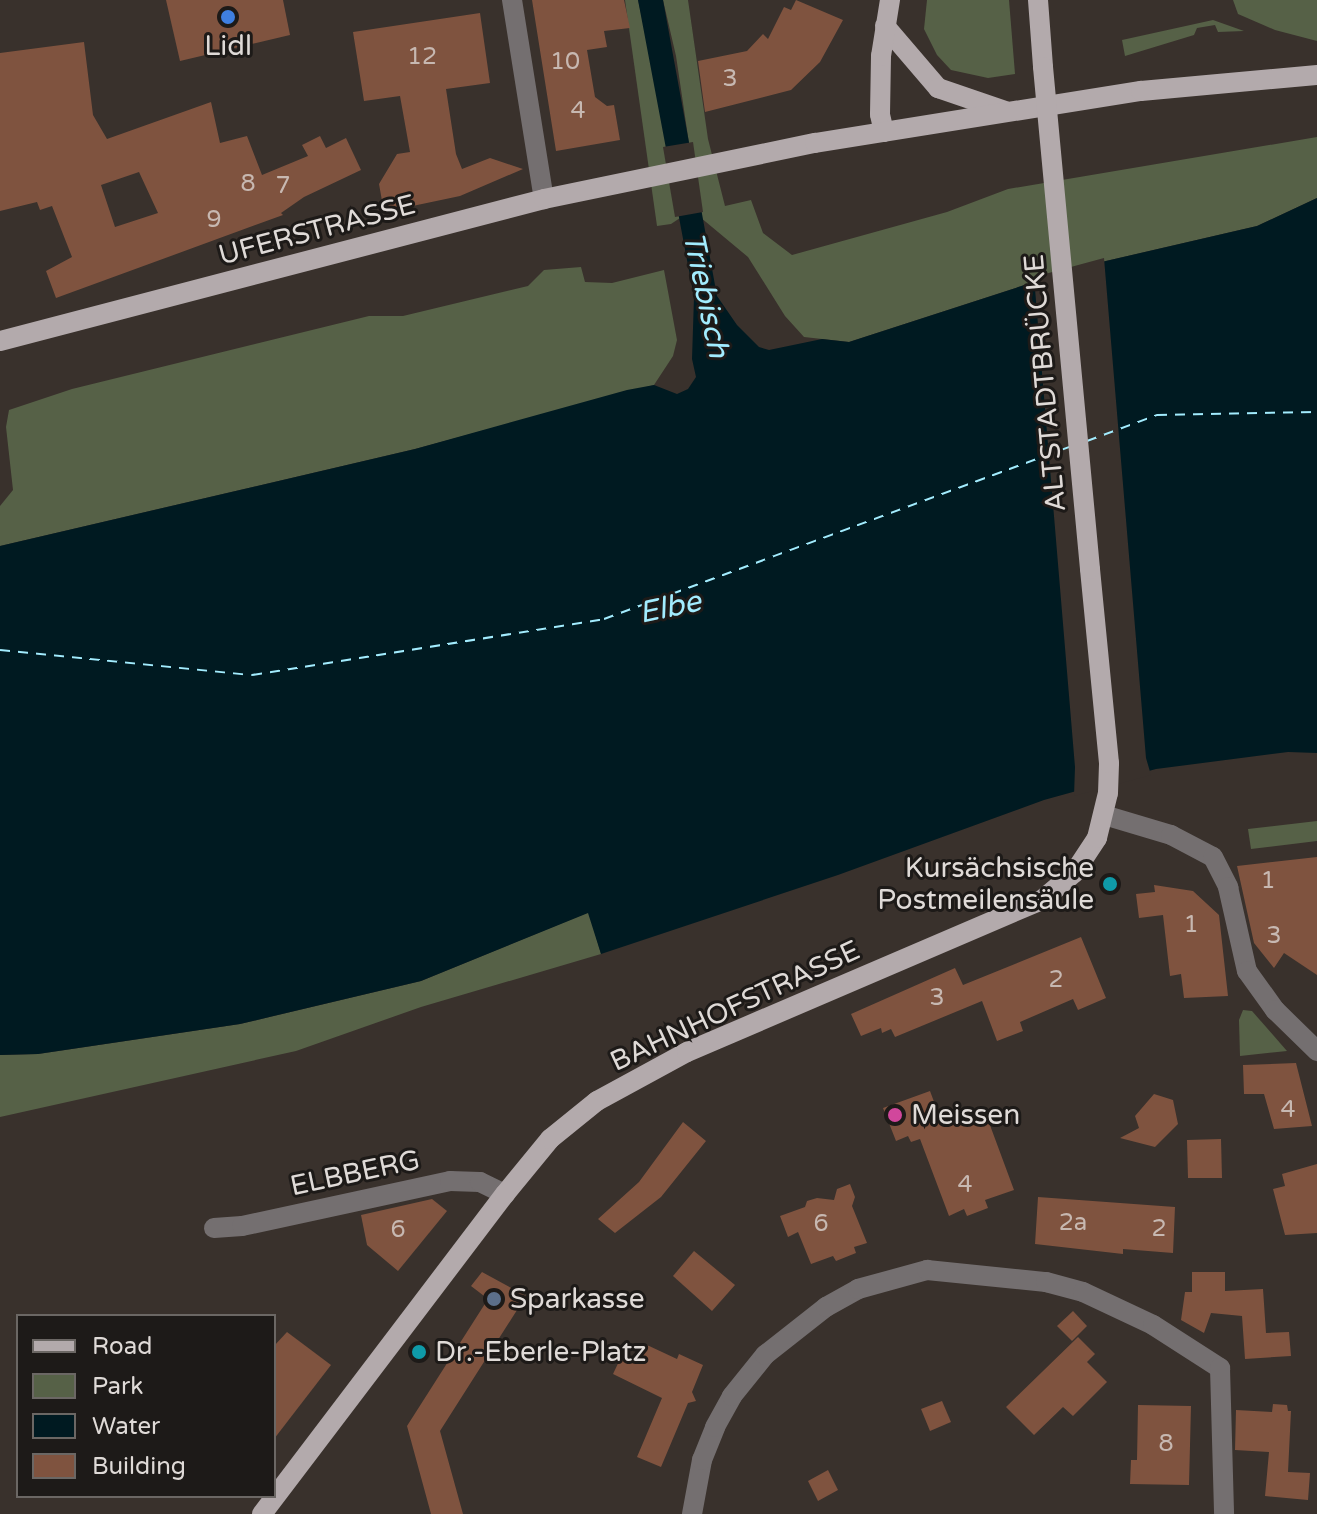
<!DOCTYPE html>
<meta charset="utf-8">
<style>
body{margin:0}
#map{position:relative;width:1317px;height:1514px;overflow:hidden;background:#39312c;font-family:"Varela Round",sans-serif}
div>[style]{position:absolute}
.green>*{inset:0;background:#566147}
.water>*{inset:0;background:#001a21}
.pier>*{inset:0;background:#39312c}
.ferry>*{height:2px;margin-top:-1px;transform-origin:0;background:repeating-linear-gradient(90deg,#a2ecfe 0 10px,transparent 0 18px)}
.building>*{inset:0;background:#7f533f}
.minor>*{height:20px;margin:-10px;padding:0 10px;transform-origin:10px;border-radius:10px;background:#746f70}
.major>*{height:20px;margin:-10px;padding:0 10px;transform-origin:10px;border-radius:10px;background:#b3aaac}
.major-bridge>*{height:20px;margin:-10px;padding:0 10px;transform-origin:10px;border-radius:10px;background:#b3aaac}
.dots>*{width:22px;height:22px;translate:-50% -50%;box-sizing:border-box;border:4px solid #1d1a18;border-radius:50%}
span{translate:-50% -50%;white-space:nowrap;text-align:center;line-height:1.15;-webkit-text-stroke:6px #1d1a18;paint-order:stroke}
.number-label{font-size:24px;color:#c7b8b1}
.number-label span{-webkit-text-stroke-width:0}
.poi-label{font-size:28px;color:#dfdad7}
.right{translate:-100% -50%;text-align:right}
.left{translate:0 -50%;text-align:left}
.street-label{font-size:28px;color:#dfdad7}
.water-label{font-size:30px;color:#a2ecfe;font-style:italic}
.legend{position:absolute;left:16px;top:1314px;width:260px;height:184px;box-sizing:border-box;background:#1d1a18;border:2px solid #6b6764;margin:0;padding:10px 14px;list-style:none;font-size:24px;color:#dfdad7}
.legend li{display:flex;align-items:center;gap:16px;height:40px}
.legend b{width:40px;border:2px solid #6b6764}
</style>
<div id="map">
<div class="green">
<div style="clip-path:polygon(625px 0,638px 0,652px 62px,680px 218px,671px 224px,657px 226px)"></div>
<div style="clip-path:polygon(663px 0,688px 0,708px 139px,725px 206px,751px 200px,763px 233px,792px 255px,947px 212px,1008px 189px,1317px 137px,1317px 198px,1257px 226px,1080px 267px,849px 342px,804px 337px,785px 316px,748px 257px,700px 217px,676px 56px)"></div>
<div style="clip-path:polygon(927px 0,1009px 0,1015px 74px,988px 78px,951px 70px,937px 55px,924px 29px)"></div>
<div style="clip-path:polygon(1233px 0,1317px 0,1317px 41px,1275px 30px,1238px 14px)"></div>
<div style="clip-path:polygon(1213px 20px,1244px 31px,1218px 32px,1215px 25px,1197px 28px,1194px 35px,1125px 56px,1122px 40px)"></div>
<div style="clip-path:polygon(581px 267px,585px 282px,612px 283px,664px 270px,677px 340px,673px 356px,654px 385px,415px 449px,0 546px,0 506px,13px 490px,6px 427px,9px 410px,72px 389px,369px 316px,403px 316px,528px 286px,544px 270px)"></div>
<div style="clip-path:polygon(1317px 821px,1317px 841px,1251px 849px,1248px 829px)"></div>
<div style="clip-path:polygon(589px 912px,601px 954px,421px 1007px,296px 1051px,0 1117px,0 1055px,38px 1054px,240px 1024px,421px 981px)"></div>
<div style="clip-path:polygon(1243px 1010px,1252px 1011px,1287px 1051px,1240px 1056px,1239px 1020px)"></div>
</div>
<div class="water">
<div style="clip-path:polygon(638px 0,663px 0,717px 296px,737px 325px,759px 347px,769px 350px,822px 339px,849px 342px,1080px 267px,1257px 226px,1317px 198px,1317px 753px,1288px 752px,1156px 769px,1044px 800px,838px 875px,601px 954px,588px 913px,421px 981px,240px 1024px,38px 1054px,0 1055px,0 546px,415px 449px,627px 390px,654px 385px,677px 394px,688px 389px,696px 377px,692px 359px,694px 297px)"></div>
</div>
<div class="pier">
<div style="clip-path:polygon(693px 142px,703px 212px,675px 217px,663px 147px)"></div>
<div style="clip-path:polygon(1104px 258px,1146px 758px,1151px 775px,1074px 796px,1075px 767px,1034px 277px)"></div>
</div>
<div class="ferry">
<div style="left:1087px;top:441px;width:75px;rotate:-20.4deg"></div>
<div style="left:1157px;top:415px;width:160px;rotate:-1.1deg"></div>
<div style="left:0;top:650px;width:253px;rotate:5.7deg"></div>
<div style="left:252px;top:675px;width:356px;rotate:-9deg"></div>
<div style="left:604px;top:619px;width:497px;rotate:-20.3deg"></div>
</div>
<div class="building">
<div style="clip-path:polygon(166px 0,283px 0,290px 35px,180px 61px)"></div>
<div style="clip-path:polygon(532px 0,624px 0,630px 28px,604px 31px,607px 47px,587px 50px,595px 97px,607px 106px,614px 105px,620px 140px,556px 151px)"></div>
<div style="clip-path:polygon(796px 0,843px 20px,820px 62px,791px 90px,705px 112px,698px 61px,747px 51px,763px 34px,768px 39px,784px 7px,791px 10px)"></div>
<div style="clip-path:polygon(480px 13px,490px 83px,446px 89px,456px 154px,462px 169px,490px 158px,523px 169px,460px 196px,384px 212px,379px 184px,397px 154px,410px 152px,400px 96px,364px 101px,353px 32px)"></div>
<div style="clip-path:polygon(evenodd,84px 42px,93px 115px,107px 139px,211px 102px,220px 143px,247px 136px,262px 175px,308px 156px,302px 145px,320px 136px,326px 148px,346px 138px,361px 170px,304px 197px,281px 213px,283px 215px,56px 298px,46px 271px,72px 257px,52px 206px,40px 210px,37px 202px,0 211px,0 53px,84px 42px,139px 172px,158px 213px,115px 227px,101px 185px,139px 172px)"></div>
<div style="clip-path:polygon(1317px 857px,1317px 975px,1284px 953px,1274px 968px,1254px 943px,1237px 866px)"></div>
<div style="clip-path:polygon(1154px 885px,1193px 891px,1219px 915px,1228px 996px,1184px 998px,1181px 974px,1170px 976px,1163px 915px,1139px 918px,1136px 894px,1155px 892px)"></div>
<div style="clip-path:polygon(1081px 937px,1106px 998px,1078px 1010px,1073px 999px,1020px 1022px,1023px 1031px,997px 1041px,982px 1001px,895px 1037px,891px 1029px,882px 1033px,881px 1028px,861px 1036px,851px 1014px,955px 968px,963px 985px)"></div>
<div style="clip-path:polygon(1296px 1063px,1312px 1126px,1274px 1129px,1264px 1094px,1244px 1094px,1243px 1065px)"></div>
<div style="clip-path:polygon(930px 1091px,942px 1123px,984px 1109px,1014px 1190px,985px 1200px,988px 1208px,967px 1216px,964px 1209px,949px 1216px,920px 1139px,911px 1142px,908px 1136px,896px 1141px,883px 1108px)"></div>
<div style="clip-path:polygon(1154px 1094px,1173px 1100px,1178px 1124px,1155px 1147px,1120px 1138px,1139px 1128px,1135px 1116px)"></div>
<div style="clip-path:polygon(683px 1122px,706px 1141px,661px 1197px,615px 1233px,598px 1219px,639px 1182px)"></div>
<div style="clip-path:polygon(1221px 1139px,1222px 1178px,1188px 1178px,1187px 1140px)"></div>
<div style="clip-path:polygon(1317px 1164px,1317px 1233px,1285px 1235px,1273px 1189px,1285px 1186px,1282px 1174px)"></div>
<div style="clip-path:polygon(850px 1184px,855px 1197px,852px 1206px,867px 1243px,854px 1247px,856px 1253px,836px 1261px,833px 1256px,811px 1264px,798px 1232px,788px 1237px,780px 1216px,805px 1207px,807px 1201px,817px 1198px,834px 1200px,837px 1189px)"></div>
<div style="clip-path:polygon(1038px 1197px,1175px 1207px,1173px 1253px,1123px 1249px,1123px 1254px,1035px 1244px)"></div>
<div style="clip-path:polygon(432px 1199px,447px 1211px,398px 1271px,367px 1245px,361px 1215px)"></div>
<div style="clip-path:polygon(694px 1251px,735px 1285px,712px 1311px,673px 1276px)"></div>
<div style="clip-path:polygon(482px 1272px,526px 1296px,440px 1431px,463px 1514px,431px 1514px,407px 1426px,488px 1299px,471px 1286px)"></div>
<div style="clip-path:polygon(1192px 1272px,1225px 1272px,1225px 1291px,1263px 1289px,1266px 1333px,1289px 1332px,1291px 1356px,1245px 1359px,1242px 1316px,1211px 1313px,1204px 1333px,1181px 1320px,1185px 1292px,1192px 1292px)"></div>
<div style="clip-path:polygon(1073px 1311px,1087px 1326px,1072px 1341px,1057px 1326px)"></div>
<div style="clip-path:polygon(287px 1332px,331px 1365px,274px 1439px,274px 1346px)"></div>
<div style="clip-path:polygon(1078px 1337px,1095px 1354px,1087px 1362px,1107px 1382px,1073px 1416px,1063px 1407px,1034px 1435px,1006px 1407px)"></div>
<div style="clip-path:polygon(647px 1345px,677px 1359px,679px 1354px,703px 1365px,692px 1392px,696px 1401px,688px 1403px,661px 1467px,637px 1457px,662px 1398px,613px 1374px,622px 1355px,638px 1363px)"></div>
<div style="clip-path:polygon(942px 1401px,951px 1422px,930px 1431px,921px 1409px)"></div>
<div style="clip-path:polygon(1273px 1404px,1287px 1405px,1288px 1411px,1291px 1411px,1288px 1472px,1310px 1473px,1308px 1500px,1265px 1496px,1269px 1452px,1235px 1450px,1236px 1410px,1272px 1412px)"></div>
<div style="clip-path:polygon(1138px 1405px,1191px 1406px,1189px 1485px,1130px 1484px,1131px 1460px,1137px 1460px)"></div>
<div style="clip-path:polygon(828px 1470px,838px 1490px,818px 1501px,808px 1481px)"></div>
</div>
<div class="minor">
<div style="left:512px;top:0;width:202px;rotate:80.9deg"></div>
<div style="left:1104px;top:815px;width:70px;rotate:16.6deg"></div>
<div style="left:1171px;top:835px;width:47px;rotate:27.6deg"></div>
<div style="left:1213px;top:857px;width:34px;rotate:63deg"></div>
<div style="left:1228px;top:887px;width:86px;rotate:77.3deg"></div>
<div style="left:1247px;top:971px;width:48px;rotate:54.3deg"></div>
<div style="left:1275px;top:1010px;width:59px;rotate:44.3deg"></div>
<div style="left:214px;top:1228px;width:28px;rotate:-4deg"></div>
<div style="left:242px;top:1226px;width:213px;rotate:-12.2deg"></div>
<div style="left:450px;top:1181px;width:30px;rotate:2deg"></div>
<div style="left:480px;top:1182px;width:28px;rotate:26deg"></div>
<div style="left:692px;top:1514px;width:55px;rotate:-79.5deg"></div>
<div style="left:702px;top:1460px;width:35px;rotate:-68deg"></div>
<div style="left:715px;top:1427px;width:35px;rotate:-61deg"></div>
<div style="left:732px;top:1396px;width:53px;rotate:-51.2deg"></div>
<div style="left:765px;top:1355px;width:78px;rotate:-38.2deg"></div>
<div style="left:826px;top:1307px;width:37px;rotate:-29deg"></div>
<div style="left:858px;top:1289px;width:72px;rotate:-15.4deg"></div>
<div style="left:927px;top:1270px;width:120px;rotate:5.8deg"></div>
<div style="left:1046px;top:1282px;width:38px;rotate:15deg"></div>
<div style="left:1083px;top:1292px;width:77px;rotate:25.2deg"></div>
<div style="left:1153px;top:1325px;width:80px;rotate:32.7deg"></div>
<div style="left:1220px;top:1368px;width:146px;rotate:88.4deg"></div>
</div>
<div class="major">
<div style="left:1038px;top:0;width:67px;rotate:85.7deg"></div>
<div style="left:885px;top:26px;width:82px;rotate:49.5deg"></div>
<div style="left:938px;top:88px;width:71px;rotate:18.9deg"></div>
<div style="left:884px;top:132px;width:18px;rotate:-103deg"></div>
<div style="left:880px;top:114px;width:58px;rotate:-89deg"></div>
<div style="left:881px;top:56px;width:57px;rotate:-80.9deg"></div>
<div style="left:0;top:341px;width:562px;rotate:-14.63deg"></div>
<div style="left:544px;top:199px;width:277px;rotate:-11.7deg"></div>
<div style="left:815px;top:143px;width:330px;rotate:-9.1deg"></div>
<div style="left:1141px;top:91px;width:177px;rotate:-5.2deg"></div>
<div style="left:262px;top:1514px;width:402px;rotate:-52.8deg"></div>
<div style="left:505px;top:1194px;width:71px;rotate:-50.7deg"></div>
<div style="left:550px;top:1139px;width:60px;rotate:-39deg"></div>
<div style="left:597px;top:1101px;width:102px;rotate:-28.6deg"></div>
<div style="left:687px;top:1052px;width:386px;rotate:-23.2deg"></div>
<div style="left:1042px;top:900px;width:42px;rotate:-40.2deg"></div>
<div style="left:1074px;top:873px;width:42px;rotate:-56.7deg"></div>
<div style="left:1097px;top:838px;width:46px;rotate:-76.3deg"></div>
<div style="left:1108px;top:793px;width:30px;rotate:-88deg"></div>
<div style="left:1109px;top:763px;width:195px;rotate:-95.6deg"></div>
</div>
<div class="major-bridge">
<div style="left:1043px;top:67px;width:504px;rotate:84.65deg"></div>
</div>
<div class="dots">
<div style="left:228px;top:17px;background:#3f7fe0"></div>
<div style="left:1110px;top:884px;background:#0f9aa8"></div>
<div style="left:895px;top:1115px;background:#d1479c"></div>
<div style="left:494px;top:1299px;background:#5c6f8a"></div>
<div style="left:419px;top:1352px;background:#0f9aa8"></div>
</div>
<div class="number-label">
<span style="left:422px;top:57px">12</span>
<span style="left:565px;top:62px">10</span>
<span style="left:730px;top:79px">3</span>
<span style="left:578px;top:111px">4</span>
<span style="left:248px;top:184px">8</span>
<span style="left:283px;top:186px">7</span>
<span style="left:214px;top:220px">9</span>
<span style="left:1268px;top:881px">1</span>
<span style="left:1191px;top:925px">1</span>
<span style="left:1274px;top:936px">3</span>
<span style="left:1056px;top:980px">2</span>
<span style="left:937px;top:998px">3</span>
<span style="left:1288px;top:1110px">4</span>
<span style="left:965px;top:1185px">4</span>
<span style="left:1073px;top:1223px">2a</span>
<span style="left:821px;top:1224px">6</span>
<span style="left:1159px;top:1229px">2</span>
<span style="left:398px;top:1230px">6</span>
<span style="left:1166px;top:1444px">8</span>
</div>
<div class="poi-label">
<span style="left:228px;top:46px">Lidl</span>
<span class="right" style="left:1094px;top:884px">Kursächsische<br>Postmeilensäule</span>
<span class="left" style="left:911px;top:1115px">Meissen</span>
<span class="left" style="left:510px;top:1299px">Sparkasse</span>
<span class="left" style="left:435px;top:1352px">Dr.-Eberle-Platz</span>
</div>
<div class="street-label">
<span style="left:317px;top:230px;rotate:-15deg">UFERSTRASSE</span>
<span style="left:1045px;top:383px;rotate:-95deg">ALTSTADTBRÜCKE</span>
<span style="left:735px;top:1006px;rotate:-25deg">BAHNHOFSTRASSE</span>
<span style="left:355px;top:1173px;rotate:-12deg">ELBBERG</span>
</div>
<div class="water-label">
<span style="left:705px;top:295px;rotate:78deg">Triebisch</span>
<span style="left:670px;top:608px;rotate:-12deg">Elbe</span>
</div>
<ul class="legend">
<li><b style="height:10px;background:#b3aaac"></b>Road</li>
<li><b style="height:22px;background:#566147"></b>Park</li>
<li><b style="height:22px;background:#001a21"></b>Water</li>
<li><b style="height:22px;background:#7f533f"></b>Building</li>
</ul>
</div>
